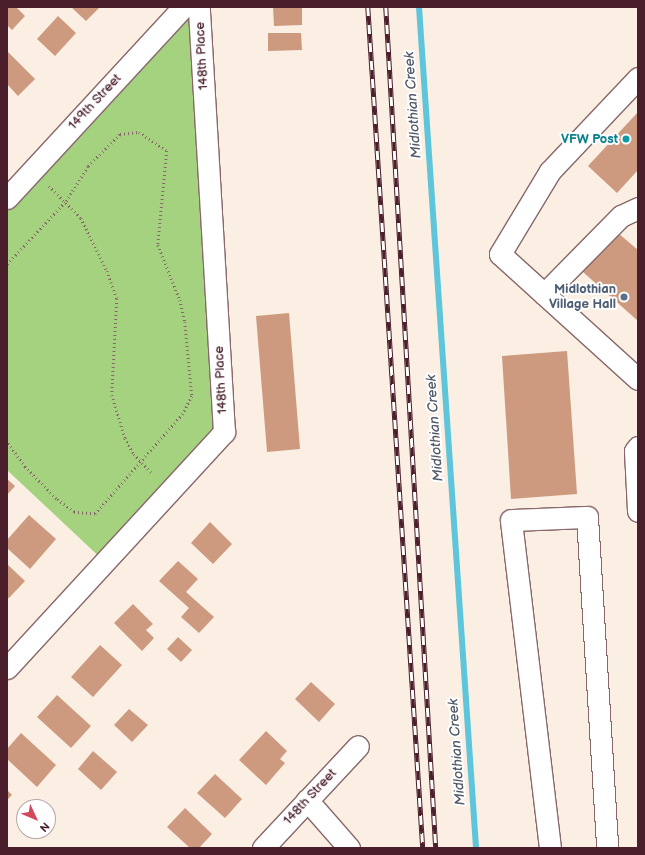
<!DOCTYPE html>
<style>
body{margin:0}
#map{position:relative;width:645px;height:855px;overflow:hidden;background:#faefe2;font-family:"Balsamiq Sans",sans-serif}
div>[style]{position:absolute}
.green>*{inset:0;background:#a4d27f}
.stream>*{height:6px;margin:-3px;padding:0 3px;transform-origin:3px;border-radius:3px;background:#5ec5db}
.building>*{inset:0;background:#cd9a80}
.path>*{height:2.5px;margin-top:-1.25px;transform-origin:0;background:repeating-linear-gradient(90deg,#88686b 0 1px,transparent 0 4px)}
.roads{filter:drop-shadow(1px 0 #88686b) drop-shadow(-1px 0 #88686b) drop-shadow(0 1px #88686b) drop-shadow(0 -1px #88686b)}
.minor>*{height:21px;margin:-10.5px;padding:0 10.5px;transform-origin:10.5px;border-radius:10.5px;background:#fff}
.rail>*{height:4.5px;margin-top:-2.25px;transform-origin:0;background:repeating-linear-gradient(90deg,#fff 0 9px,#4a1f2b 0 18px);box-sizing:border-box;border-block:1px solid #4a1f2b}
.dots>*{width:11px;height:11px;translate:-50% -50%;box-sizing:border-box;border:2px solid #fff;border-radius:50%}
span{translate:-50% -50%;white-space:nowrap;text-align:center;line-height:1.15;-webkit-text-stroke:4px #fff;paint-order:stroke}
.street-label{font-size:13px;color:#4a1f2b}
.culture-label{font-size:13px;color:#0d838f;font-weight:700}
.right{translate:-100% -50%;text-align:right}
.service-label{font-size:13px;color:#4e5e75;font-weight:700}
.water-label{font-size:14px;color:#515969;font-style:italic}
.frame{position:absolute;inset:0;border:8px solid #4a1f2b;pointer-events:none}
.north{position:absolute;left:16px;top:799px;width:40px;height:40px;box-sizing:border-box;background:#fff;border:1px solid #b7a5aa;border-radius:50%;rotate:134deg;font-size:11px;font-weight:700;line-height:16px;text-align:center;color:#4a1f2b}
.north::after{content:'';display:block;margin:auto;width:14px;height:18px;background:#d1495b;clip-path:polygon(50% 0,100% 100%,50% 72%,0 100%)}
</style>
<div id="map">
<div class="green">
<div style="clip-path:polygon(183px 7px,199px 7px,224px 432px,105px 562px,7px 470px,7px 198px)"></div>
</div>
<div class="stream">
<div style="left:419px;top:7px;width:843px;rotate:86.12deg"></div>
</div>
<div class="building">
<div style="clip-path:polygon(7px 7px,16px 7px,25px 16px,12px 30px,7px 25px)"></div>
<div style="clip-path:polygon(71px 7px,100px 7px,86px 21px)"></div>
<div style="clip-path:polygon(273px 7px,302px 7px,302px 25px,274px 26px)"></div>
<div style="clip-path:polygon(58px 16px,76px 33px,55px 56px,37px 39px)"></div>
<div style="clip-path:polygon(268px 33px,301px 33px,302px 50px,268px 51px)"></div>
<div style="clip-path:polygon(7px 51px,35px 79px,18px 96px,7px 84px)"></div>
<div style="clip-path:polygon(638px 112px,638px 170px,617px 193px,588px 166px)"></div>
<div style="clip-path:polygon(618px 233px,638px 250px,638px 321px,583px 272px)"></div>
<div style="clip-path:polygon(289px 313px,300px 449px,267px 452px,256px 316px)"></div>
<div style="clip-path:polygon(567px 351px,577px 494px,511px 499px,502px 356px)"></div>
<div style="clip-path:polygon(7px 479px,15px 486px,7px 495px)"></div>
<div style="clip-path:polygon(29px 515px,56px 539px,30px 569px,7px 548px,7px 540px)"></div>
<div style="clip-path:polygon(210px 522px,232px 544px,213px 564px,191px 543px)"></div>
<div style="clip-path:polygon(178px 561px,198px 579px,186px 592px,214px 617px,199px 633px,181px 617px,189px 608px,159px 581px)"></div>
<div style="clip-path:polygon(7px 564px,25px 581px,9px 598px,7px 597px)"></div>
<div style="clip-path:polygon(133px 604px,153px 624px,146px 630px,154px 638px,142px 651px,114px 623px)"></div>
<div style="clip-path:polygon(178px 637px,192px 650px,181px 662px,167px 649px)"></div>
<div style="clip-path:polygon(100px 645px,122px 665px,93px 697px,71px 677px)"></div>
<div style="clip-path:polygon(311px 682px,335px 704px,319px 722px,295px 699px)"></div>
<div style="clip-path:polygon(57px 695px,91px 726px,71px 748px,37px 717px)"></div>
<div style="clip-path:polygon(129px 709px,148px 725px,132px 742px,114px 725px)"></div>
<div style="clip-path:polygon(266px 731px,287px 751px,280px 759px,285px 763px,266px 785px,239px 760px)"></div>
<div style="clip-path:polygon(21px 733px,56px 765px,37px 787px,7px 759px,7px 749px)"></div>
<div style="clip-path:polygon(93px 751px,117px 772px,101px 790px,78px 769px)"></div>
<div style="clip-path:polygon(215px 774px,242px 799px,225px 818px,197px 793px)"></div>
<div style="clip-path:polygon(7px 790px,12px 795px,7px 800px)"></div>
<div style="clip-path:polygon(185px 808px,212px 834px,199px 848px,190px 848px,167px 827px)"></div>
</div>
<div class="path">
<div style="left:49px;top:186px;width:45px;rotate:45deg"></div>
<div style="left:81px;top:218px;width:59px;rotate:63.9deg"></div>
<div style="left:107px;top:271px;width:30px;rotate:70deg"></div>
<div style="left:117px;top:299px;width:96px;rotate:93deg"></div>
<div style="left:112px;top:395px;width:45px;rotate:73.2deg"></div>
<div style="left:125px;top:438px;width:18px;rotate:61deg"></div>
<div style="left:134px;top:454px;width:26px;rotate:47deg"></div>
<div style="left:7px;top:264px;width:86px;rotate:-46.9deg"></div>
<div style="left:66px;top:201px;width:41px;rotate:-57.8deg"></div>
<div style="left:88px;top:166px;width:45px;rotate:-45deg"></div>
<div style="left:120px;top:134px;width:19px;rotate:-6deg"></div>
<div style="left:139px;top:132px;width:34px;rotate:34deg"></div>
<div style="left:167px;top:151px;width:94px;rotate:95.5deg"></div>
<div style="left:158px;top:245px;width:59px;rotate:68.2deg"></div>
<div style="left:180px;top:300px;width:23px;rotate:77deg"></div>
<div style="left:185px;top:322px;width:74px;rotate:84.6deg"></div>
<div style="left:192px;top:396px;width:20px;rotate:117deg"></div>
<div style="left:183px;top:414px;width:133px;rotate:131.3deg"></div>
<div style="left:95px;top:514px;width:21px;rotate:-175deg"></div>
<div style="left:74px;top:512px;width:22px;rotate:-144deg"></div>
<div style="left:56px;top:499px;width:45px;rotate:-134.1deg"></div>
<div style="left:25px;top:467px;width:31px;rotate:-126deg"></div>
</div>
<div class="roads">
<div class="minor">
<div style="left:638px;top:78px;width:128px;rotate:133.4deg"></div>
<div style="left:550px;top:171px;width:97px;rotate:121.1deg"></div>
<div style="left:500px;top:254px;width:186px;rotate:42.2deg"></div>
<div style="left:7px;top:198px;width:260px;rotate:-47.3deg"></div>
<div style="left:544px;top:294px;width:110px;rotate:-45.4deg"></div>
<div style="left:621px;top:216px;width:19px;rotate:-25deg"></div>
<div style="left:638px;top:447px;width:5px;rotate:127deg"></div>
<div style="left:635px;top:451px;width:60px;rotate:87.1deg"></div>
<div style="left:7px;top:668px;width:321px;rotate:-47.4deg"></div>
<div style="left:224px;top:432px;width:426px;rotate:-93.4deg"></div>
<div style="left:307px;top:800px;width:64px;rotate:48.8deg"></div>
<div style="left:263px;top:848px;width:139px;rotate:-47deg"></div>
<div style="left:550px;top:848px;width:330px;rotate:-96.8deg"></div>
<div style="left:511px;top:520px;width:76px;rotate:-2.3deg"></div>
<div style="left:587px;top:517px;width:332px;rotate:86.5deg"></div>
</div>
</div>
<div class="rail">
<div style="left:368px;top:7px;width:843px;rotate:86.26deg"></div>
<div style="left:386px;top:7px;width:842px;rotate:86.6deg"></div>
</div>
<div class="dots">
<div style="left:626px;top:139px;background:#0f9aa8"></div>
<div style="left:624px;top:297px;background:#5c6f8a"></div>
</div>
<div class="street-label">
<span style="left:202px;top:56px;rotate:-93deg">148th Place</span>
<span style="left:95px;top:102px;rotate:-47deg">149th Street</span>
<span style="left:221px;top:380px;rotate:-93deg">148th Place</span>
<span style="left:310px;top:797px;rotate:-47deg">148th Street</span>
</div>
<div class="culture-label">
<span class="right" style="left:618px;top:139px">VFW Post</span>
</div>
<div class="service-label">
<span class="right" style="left:616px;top:297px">Midlothian<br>Village Hall</span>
</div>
<div class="water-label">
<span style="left:413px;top:105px;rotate:-94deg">Midlothian Creek</span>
<span style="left:435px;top:428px;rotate:-94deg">Midlothian Creek</span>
<span style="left:457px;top:752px;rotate:-94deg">Midlothian Creek</span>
</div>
<div class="frame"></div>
<div class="north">N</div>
</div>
